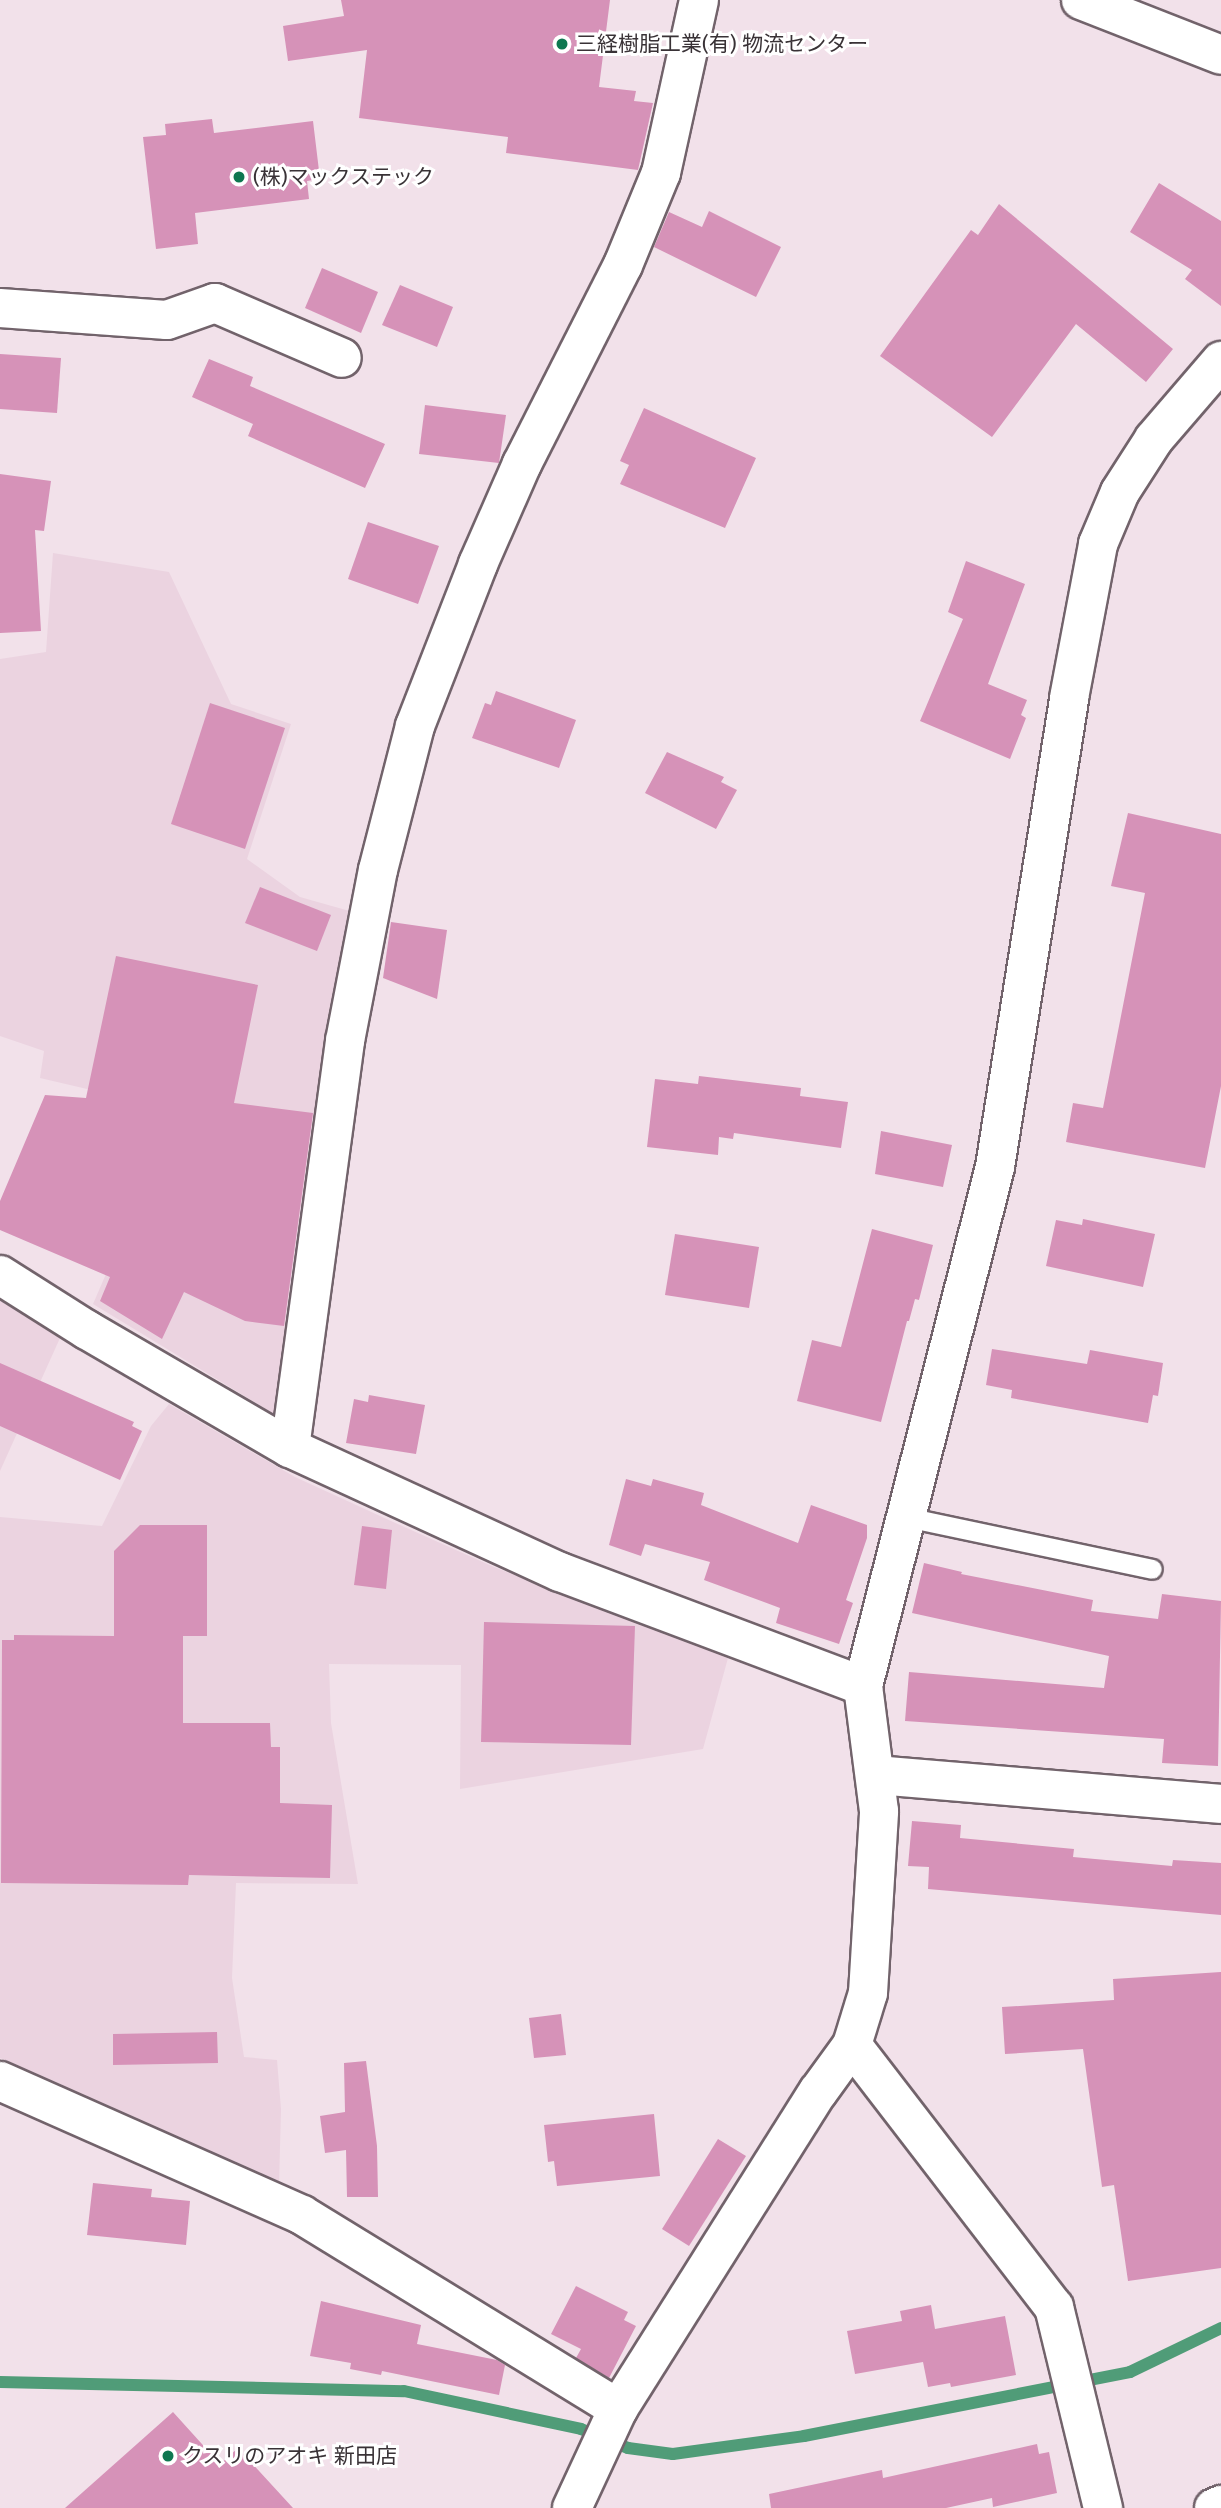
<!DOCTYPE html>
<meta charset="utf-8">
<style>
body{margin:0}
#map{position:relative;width:1221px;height:2508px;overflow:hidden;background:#f2e1ea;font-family:"Fira Sans","Noto Sans JP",sans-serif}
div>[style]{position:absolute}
.built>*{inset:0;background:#ebd3e0}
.stream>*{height:12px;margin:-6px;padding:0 6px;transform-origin:6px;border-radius:6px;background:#509c78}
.building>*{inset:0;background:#d692b8}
.roads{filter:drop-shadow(2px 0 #72636b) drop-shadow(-2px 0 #72636b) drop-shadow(0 2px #72636b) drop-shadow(0 -2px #72636b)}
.service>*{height:19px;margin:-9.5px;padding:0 9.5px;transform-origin:9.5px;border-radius:9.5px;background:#fff}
.minor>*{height:38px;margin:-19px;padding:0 19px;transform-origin:19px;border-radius:19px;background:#fff}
.dots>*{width:19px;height:19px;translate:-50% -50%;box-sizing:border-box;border:4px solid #fff;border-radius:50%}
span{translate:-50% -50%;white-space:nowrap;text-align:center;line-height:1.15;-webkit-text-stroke:6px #fff;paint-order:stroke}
.poi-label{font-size:21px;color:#393236}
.left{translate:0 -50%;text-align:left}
</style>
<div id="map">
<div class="built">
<div style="clip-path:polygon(53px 553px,169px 572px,231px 704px,291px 724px,247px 859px,300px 897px,353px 912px,284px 1406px,274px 1414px,93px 1304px,177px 1110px,40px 1078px,44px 1051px,0 1036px,0 659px,46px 652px)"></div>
<div style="clip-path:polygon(0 1300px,60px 1338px,0 1471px)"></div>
<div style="clip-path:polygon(169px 1404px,295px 1477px,391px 1521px,494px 1567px,728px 1658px,703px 1749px,460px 1789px,461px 1665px,329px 1664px,331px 1723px,358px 1884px,236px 1883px,232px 1978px,244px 2057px,277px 2060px,281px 2109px,279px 2186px,0 2058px,0 1517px,102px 1526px,151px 1426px)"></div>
</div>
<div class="stream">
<div style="left:0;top:2382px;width:404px;rotate:1.3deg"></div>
<div style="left:404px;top:2391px;width:181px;rotate:12.1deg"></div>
<div style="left:581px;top:2429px;width:51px;rotate:22deg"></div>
<div style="left:628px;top:2448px;width:45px;rotate:7.6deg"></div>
<div style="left:673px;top:2454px;width:132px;rotate:-7.8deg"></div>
<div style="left:804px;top:2436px;width:332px;rotate:-11.1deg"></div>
<div style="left:1130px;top:2372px;width:101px;rotate:-25.8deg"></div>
</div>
<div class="building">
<div style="clip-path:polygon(341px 0,610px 0,599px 87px,636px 91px,634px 101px,653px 103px,638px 170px,506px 153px,508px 137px,359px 118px,367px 50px,288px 61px,283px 26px,344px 16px)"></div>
<div style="clip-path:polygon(212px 119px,214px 133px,313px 121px,320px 179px,307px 181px,309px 199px,195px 213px,198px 244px,156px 249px,143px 137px,166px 135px,165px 124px)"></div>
<div style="clip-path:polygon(1159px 183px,1221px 221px,1221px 306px,1185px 279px,1192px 270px,1130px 232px)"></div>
<div style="clip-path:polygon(999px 204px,1173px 349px,1146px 382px,1076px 324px,992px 437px,880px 356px,971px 230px,978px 235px)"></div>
<div style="clip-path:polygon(709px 211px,781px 247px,756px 297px,654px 247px,669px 212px,702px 227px)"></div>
<div style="clip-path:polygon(322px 268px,378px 292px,361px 333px,305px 308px)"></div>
<div style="clip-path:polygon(400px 285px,453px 307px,437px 347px,382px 325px)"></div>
<div style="clip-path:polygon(0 354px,61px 358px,57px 413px,0 409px)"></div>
<div style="clip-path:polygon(209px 359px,253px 377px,250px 386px,385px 444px,365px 488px,248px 436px,253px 424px,192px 397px)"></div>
<div style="clip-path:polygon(425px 405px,506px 415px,499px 463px,419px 454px)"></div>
<div style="clip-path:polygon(644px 408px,756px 458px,725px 528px,620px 484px,629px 465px,620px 461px)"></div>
<div style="clip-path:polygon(0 474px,51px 481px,44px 531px,35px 530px,41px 631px,0 633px)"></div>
<div style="clip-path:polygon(368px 522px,439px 546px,418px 604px,348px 579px)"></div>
<div style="clip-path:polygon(966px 561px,1025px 584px,988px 684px,1027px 700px,1021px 715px,1026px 718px,1010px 759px,920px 721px,963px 619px,948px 612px)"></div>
<div style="clip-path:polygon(496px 691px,576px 720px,559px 768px,472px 738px,485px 703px,491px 705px)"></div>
<div style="clip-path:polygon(210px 703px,285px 728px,245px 849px,171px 824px)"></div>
<div style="clip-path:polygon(667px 752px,724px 777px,721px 782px,737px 790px,716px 829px,645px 793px)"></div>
<div style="clip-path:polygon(1128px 813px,1221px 834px,1221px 1086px,1205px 1168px,1066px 1142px,1073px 1103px,1103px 1108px,1145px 893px,1111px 886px)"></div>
<div style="clip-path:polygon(260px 887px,331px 915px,317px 951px,245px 923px)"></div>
<div style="clip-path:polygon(391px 922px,447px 930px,437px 999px,383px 978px)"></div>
<div style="clip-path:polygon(116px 956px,258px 985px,234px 1103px,313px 1113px,284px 1326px,245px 1321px,184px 1292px,162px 1339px,100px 1301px,110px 1277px,0 1230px,0 1201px,45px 1095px,86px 1098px)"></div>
<div style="clip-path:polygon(699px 1076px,801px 1088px,800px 1096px,848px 1102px,841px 1148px,734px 1133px,733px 1139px,719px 1137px,718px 1155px,647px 1147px,655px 1079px,698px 1084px)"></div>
<div style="clip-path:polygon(881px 1131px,952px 1145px,943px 1187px,875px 1174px)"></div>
<div style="clip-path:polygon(1083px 1219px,1155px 1234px,1143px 1287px,1046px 1266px,1056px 1220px,1082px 1225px)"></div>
<div style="clip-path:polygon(872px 1229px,933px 1245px,919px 1300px,915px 1299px,909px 1321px,907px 1321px,881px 1422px,797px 1401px,812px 1340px,841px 1347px)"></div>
<div style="clip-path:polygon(675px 1234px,759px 1247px,749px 1308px,665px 1295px)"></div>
<div style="clip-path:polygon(992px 1349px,1087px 1364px,1090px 1350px,1163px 1363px,1158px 1396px,1153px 1395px,1148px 1423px,1011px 1398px,1012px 1390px,986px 1385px)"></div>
<div style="clip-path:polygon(0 1363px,134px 1422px,132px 1426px,142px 1431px,120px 1480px,0 1426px)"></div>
<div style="clip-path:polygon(369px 1395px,425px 1405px,416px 1454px,346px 1443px,354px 1399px,368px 1402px)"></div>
<div style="clip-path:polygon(626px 1479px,651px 1486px,653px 1479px,704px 1493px,701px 1505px,798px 1543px,811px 1505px,867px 1525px,867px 1538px,846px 1600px,853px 1603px,839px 1644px,776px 1623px,780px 1608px,704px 1580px,710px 1562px,645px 1544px,641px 1556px,609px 1545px)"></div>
<div style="clip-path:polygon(140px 1525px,207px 1525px,207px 1636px,183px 1636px,183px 1723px,270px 1723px,271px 1747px,280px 1747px,280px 1803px,332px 1805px,330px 1878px,189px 1875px,188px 1885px,1px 1883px,2px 1640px,14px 1640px,14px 1635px,114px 1636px,114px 1551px)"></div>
<div style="clip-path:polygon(362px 1526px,392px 1530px,386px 1589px,354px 1585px)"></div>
<div style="clip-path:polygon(924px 1563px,962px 1572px,961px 1574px,1093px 1600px,1091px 1611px,1158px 1619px,1162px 1594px,1221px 1601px,1218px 1766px,1162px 1763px,1164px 1739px,905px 1721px,909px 1672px,1104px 1688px,1109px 1656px,912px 1613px)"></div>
<div style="clip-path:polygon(484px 1622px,635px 1626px,631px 1745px,481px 1742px)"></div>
<div style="clip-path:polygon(912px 1821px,961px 1825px,960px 1838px,1074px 1849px,1073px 1857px,1172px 1866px,1173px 1860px,1221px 1863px,1221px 1915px,928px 1889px,929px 1867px,908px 1866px)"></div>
<div style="clip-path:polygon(1221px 1972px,1221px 2268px,1128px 2281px,1114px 2185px,1102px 2187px,1083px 2049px,1005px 2054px,1002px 2007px,1114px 2000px,1113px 1979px)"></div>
<div style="clip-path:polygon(561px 2014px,566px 2055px,534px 2058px,529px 2018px)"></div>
<div style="clip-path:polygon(217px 2032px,218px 2063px,113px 2065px,113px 2034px)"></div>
<div style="clip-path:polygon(366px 2061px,377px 2146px,378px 2197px,347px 2197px,346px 2150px,325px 2153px,320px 2116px,345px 2112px,344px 2063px)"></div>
<div style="clip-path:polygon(654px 2114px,660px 2176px,557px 2186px,554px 2161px,548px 2162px,544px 2125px)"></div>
<div style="clip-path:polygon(718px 2139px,746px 2156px,689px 2246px,662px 2229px)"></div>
<div style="clip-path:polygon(93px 2183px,152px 2189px,151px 2197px,190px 2201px,186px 2245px,87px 2235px)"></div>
<div style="clip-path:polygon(576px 2286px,628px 2312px,624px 2320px,636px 2326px,609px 2378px,576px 2358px,581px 2349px,551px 2334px)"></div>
<div style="clip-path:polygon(321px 2301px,421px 2325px,417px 2344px,497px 2360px,505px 2365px,499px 2395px,382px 2371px,381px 2375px,350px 2369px,351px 2363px,310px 2356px)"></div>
<div style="clip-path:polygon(931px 2305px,935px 2329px,1005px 2316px,1016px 2375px,951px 2387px,950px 2383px,928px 2387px,923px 2362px,855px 2374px,847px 2331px,902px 2321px,900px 2311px)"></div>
<div style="clip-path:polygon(173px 2412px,220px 2464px,238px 2448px,293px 2508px,65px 2508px)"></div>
<div style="clip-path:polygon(1037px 2444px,1039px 2454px,1049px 2452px,1057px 2493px,993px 2507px,992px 2498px,946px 2508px,771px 2508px,769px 2494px,882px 2470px,883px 2478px)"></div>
</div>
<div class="roads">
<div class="service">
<div style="left:906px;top:1517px;width:251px;rotate:11.9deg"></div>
</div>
<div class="minor">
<div style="left:1081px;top:0;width:150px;rotate:21.4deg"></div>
<div style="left:0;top:308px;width:167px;rotate:4.1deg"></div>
<div style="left:167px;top:320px;width:51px;rotate:-19.5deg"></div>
<div style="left:215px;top:303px;width:138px;rotate:23.4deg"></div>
<div style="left:0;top:1275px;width:103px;rotate:32.3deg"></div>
<div style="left:87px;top:1330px;width:235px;rotate:30.2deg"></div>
<div style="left:290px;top:1448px;width:297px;rotate:24.7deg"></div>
<div style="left:560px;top:1572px;width:324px;rotate:20.6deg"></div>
<div style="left:290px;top:1448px;width:411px;rotate:-82.3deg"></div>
<div style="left:345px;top:1041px;width:174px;rotate:-79.1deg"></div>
<div style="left:378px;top:870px;width:149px;rotate:-75.6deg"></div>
<div style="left:415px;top:726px;width:174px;rotate:-68.7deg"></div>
<div style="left:478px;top:564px;width:109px;rotate:-66.3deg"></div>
<div style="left:522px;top:464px;width:223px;rotate:-63.1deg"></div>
<div style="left:623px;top:265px;width:100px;rotate:-67.6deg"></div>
<div style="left:661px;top:173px;width:177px;rotate:-77.6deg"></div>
<div style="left:876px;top:1775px;width:346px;rotate:4.8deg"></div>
<div style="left:852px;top:2045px;width:331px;rotate:52.4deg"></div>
<div style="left:1054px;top:2307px;width:207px;rotate:76.3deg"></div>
<div style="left:0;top:2081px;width:330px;rotate:23.9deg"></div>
<div style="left:302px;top:2215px;width:371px;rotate:31.5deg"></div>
<div style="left:572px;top:2508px;width:109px;rotate:-65.1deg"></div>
<div style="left:618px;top:2409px;width:375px;rotate:-57.8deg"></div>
<div style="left:818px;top:2092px;width:58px;rotate:-54.1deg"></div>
<div style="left:852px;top:2045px;width:54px;rotate:-72.9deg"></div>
<div style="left:868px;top:1993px;width:182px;rotate:-86.5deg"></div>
<div style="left:879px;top:1811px;width:126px;rotate:-97.3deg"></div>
<div style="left:863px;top:1686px;width:536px;rotate:-75.73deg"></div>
<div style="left:995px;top:1167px;width:475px;rotate:-81deg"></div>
<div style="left:1069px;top:698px;width:157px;rotate:-79.3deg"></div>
<div style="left:1098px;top:544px;width:56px;rotate:-67.1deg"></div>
<div style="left:1120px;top:492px;width:63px;rotate:-57.3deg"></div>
<div style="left:1154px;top:439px;width:103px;rotate:-49.3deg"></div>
<div style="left:1214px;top:2508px;width:8px;rotate:-23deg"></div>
</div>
</div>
<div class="dots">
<div style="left:562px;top:44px;background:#0e7750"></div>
<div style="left:239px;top:177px;background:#0e7750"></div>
<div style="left:168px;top:2456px;background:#0e7750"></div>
</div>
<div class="poi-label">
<span class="left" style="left:576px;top:44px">三経樹脂工業(有) 物流センター</span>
<span class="left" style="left:253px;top:177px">(株)マックステック</span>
<span class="left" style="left:182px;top:2456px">クスリのアオキ 新田店</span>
</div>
</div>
